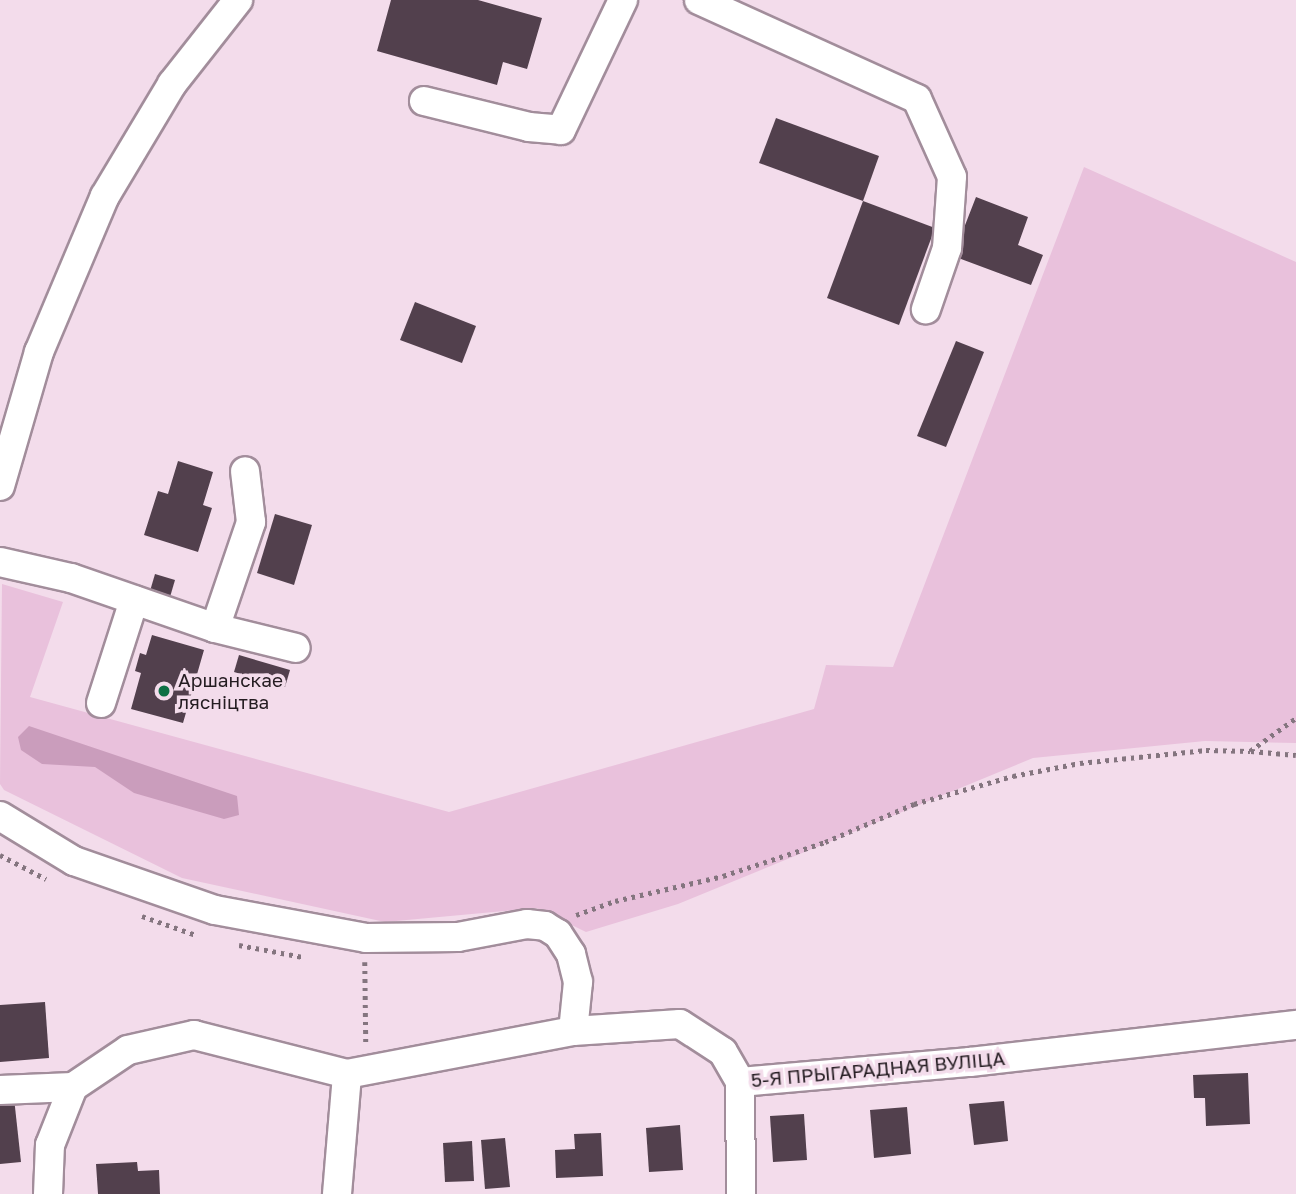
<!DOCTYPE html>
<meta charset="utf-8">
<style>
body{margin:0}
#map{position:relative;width:1296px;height:1194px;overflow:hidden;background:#f3dceb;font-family:"Golos Text",sans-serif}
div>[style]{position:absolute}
.green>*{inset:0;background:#e9c1dc}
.forest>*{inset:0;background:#ca9dbc}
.building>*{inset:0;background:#52404d}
.path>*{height:4.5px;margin-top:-2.25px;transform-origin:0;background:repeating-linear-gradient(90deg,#84757f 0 3.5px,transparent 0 8.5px)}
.roads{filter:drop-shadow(2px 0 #a28d9b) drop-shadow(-2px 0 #a28d9b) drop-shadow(0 2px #a28d9b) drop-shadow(0 -2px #a28d9b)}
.minor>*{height:28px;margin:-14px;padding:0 14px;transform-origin:14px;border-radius:14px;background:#fff}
.dots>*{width:19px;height:19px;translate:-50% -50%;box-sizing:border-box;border:4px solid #f3dceb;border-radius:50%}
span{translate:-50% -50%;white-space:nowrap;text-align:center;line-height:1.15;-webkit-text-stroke:7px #f3dceb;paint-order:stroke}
.poi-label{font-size:19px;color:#241c21}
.left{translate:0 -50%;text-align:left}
.street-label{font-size:19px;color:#241c21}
</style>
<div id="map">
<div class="green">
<div style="clip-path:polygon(1084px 167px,1296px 262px,1296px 743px,1205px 741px,1033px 758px,678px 904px,586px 932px,537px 908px,385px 922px,182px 878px,4px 790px,0 784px,2px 584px,63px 602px,30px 697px,449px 812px,814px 709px,826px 665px,893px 667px)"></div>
</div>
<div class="forest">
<div style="clip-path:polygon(29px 726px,237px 796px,239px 815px,224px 819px,134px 793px,95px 767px,42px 764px,21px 750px,18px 737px)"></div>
</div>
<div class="building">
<div style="clip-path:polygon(391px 0,478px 0,542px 18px,527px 69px,503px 62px,497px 85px,377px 51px)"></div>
<div style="clip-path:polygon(776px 118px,879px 156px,863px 201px,759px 163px)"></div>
<div style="clip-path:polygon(976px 197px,1028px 217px,1018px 245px,1043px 255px,1031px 285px,953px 256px)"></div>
<div style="clip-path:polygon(863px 201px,935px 228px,899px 325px,827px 298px)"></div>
<div style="clip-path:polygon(415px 302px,476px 326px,462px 363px,400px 340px)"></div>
<div style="clip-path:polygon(956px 341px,984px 352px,946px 447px,917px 436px)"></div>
<div style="clip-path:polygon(178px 461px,213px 472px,203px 505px,212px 508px,198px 552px,144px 535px,158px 491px,168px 494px)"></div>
<div style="clip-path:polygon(275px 514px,312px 525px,294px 585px,257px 573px)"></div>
<div style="clip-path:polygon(155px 574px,175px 580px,170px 597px,150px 591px)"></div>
<div style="clip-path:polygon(152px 635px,204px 650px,183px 723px,131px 709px,141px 673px,135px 671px,140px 653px,146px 655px)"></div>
<div style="clip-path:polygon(239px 655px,290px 670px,285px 687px,234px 672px)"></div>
<div style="clip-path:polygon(45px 1002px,49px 1058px,0 1062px,0 1005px)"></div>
<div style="clip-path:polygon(1248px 1073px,1250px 1124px,1206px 1126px,1205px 1098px,1194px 1098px,1193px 1075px)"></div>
<div style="clip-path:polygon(14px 1098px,21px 1162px,0 1164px,0 1100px)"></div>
<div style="clip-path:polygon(1004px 1101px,1008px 1141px,974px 1145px,969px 1104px)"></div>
<div style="clip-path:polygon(907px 1107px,911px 1154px,874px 1158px,870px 1110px)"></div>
<div style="clip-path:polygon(804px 1114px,807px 1160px,773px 1162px,770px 1116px)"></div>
<div style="clip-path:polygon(680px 1125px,683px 1170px,649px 1172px,646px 1128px)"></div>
<div style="clip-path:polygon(601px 1133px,603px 1176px,556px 1178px,555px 1150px,575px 1149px,574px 1134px)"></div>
<div style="clip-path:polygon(505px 1138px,510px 1187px,485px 1189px,481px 1140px)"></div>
<div style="clip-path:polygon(472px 1141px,474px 1181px,445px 1182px,443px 1143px)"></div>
<div style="clip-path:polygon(137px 1162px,138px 1171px,159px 1170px,160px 1194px,98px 1194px,96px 1164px)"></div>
</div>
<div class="path">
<div style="left:1251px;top:751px;width:45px;rotate:5.1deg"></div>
<div style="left:0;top:855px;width:52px;rotate:27.6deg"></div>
<div style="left:576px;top:915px;width:41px;rotate:-19.7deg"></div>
<div style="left:615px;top:901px;width:111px;rotate:-13deg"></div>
<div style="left:723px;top:876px;width:108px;rotate:-18.4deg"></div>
<div style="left:825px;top:842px;width:97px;rotate:-23.1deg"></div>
<div style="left:914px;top:804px;width:103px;rotate:-15.8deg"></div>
<div style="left:1013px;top:776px;width:68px;rotate:-11deg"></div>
<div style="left:1080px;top:763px;width:127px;rotate:-5.9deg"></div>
<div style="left:1206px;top:750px;width:44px;rotate:1.3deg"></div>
<div style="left:1250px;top:751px;width:57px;rotate:-35.7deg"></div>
<div style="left:142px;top:916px;width:57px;rotate:19.4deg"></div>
<div style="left:239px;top:945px;width:65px;rotate:10.6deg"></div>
<div style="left:365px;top:962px;width:83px;rotate:89.3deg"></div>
</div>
<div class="roads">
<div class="minor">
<div style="left:699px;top:0;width:239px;rotate:24.4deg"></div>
<div style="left:917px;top:99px;width:85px;rotate:65.8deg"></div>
<div style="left:952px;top:177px;width:71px;rotate:94deg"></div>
<div style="left:947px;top:248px;width:65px;rotate:109deg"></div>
<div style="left:424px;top:101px;width:108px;rotate:13.9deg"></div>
<div style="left:529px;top:127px;width:32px;rotate:5deg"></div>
<div style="left:561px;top:130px;width:144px;rotate:-64.5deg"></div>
<div style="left:0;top:486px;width:140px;rotate:-73.8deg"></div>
<div style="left:39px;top:352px;width:169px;rotate:-67.1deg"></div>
<div style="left:105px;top:196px;width:131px;rotate:-59.1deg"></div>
<div style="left:172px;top:84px;width:107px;rotate:-51.8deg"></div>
<div style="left:0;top:562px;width:73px;rotate:12.7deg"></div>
<div style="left:71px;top:578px;width:152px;rotate:19.1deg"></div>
<div style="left:215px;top:628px;width:83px;rotate:13.9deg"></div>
<div style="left:215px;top:628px;width:112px;rotate:-71.2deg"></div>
<div style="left:251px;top:522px;width:51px;rotate:-96.7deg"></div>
<div style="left:101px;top:703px;width:108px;rotate:-72.2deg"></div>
<div style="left:0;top:816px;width:87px;rotate:31.3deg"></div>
<div style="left:74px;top:861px;width:149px;rotate:19.2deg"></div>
<div style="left:215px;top:910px;width:154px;rotate:10.5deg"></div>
<div style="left:366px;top:938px;width:92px;rotate:-0.6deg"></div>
<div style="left:458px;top:937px;width:70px;rotate:-10.7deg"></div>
<div style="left:527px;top:924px;width:18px;rotate:6deg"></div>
<div style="left:545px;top:926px;width:15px;rotate:32deg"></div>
<div style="left:558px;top:934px;width:24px;rotate:57deg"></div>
<div style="left:571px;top:954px;width:29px;rotate:76deg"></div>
<div style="left:578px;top:982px;width:49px;rotate:95.8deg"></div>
<div style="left:740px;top:1082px;width:112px;rotate:89.5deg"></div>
<div style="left:0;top:1090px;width:73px;rotate:-2.4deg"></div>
<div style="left:48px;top:1194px;width:49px;rotate:-87.7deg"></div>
<div style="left:50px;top:1145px;width:62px;rotate:-68.4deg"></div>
<div style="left:73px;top:1087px;width:66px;rotate:-33.9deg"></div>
<div style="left:128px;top:1050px;width:68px;rotate:-12.8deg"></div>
<div style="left:194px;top:1035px;width:158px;rotate:14.3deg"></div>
<div style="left:347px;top:1074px;width:230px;rotate:-10.8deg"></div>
<div style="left:573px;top:1031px;width:107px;rotate:-3.7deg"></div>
<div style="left:680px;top:1024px;width:51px;rotate:33.1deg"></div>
<div style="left:723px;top:1052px;width:34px;rotate:60deg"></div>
<div style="left:740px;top:1082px;width:231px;rotate:-5deg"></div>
<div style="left:970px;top:1062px;width:328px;rotate:-6.5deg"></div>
<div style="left:337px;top:1194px;width:120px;rotate:-85.2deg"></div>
</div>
</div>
<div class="dots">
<div style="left:164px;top:691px;background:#0e7045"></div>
</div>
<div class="poi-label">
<span class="left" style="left:178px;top:691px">Аршанскае<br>лясніцтва</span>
</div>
<div class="street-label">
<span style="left:878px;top:1069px;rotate:-5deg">5-Я ПРЫГАРАДНАЯ ВУЛІЦА</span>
</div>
</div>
